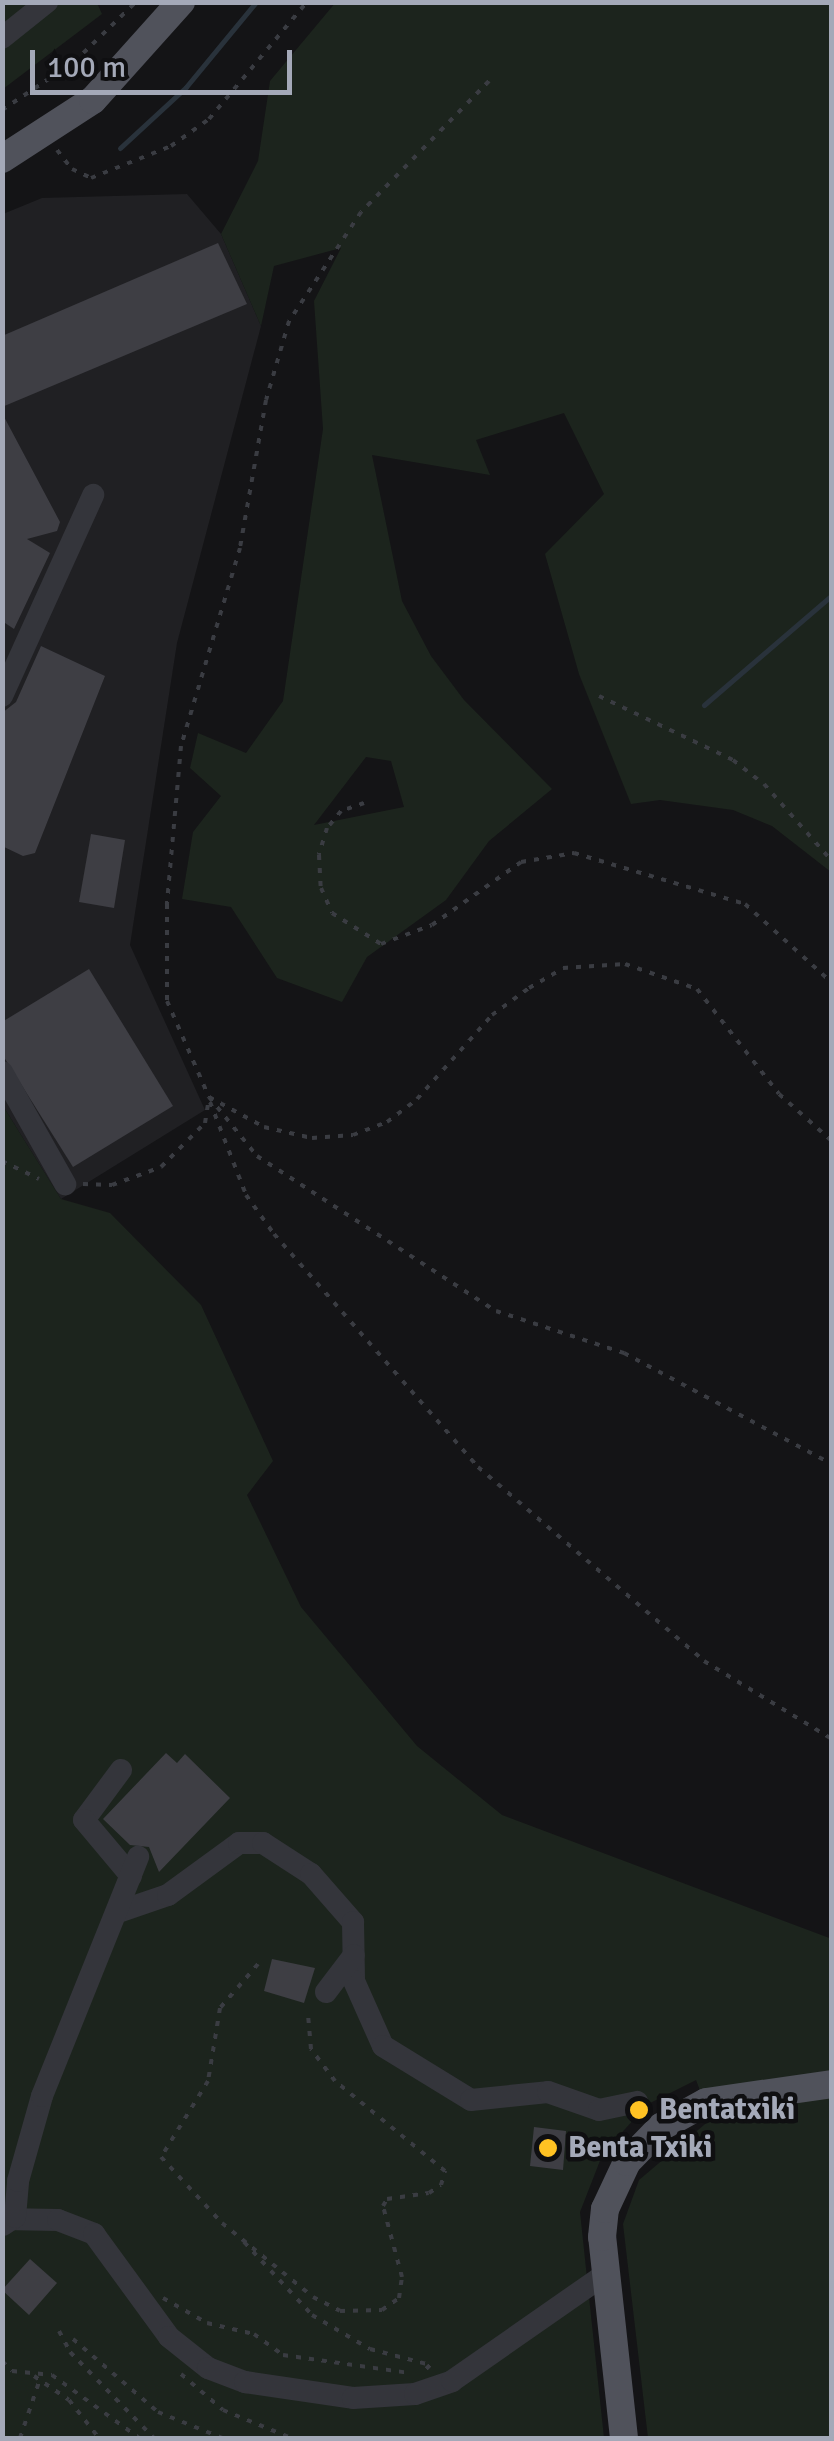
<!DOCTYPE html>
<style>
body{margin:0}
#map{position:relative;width:834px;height:2441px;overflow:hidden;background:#141416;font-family:Signika,sans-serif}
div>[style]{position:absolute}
.built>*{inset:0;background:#202023}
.green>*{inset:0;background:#1c241d}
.stream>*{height:5px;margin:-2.5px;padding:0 2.5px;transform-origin:2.5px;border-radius:2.5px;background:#29323b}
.building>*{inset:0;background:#3e3e44}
.path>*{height:4px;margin-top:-2px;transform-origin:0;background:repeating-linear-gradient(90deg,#3a3c42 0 5px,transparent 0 13px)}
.minor>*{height:22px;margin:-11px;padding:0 11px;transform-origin:11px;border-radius:11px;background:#34353b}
.major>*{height:28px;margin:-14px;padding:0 14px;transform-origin:14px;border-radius:14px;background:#50525b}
.dots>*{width:28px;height:28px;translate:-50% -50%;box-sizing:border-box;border:5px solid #0f0f11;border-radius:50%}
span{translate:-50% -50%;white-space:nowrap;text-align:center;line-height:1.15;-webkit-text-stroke:9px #0f0f11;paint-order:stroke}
.poi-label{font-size:30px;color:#a4a9b8;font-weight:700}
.left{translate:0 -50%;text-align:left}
.frame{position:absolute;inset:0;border:5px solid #a4a9b8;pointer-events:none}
.scale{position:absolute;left:30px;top:50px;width:262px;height:45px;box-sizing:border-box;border:5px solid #a4a9b8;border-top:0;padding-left:12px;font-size:30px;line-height:35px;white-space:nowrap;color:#a4a9b8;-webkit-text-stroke:8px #0f0f11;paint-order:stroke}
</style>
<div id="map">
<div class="built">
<div style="clip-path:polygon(187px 194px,221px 234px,261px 326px,177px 643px,130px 945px,205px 1110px,61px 1199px,3px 1106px,3px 214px,42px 198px)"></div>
</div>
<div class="green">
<div style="clip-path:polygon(evenodd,336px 2px,831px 3px,831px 872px,772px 826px,733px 810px,660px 800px,631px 804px,579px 674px,545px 554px,604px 494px,564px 413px,476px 440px,490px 475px,372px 455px,402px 601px,431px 656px,464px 700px,552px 789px,489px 841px,446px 900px,367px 957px,342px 1002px,277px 978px,231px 907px,182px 899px,193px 832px,221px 796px,190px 768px,198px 733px,246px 753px,283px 701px,323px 429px,314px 301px,341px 248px,274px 266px,261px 326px,221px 234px,258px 161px,270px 81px,336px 2px,366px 757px,391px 761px,404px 807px,314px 825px,366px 757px)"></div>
<div style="clip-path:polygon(3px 3px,97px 3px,102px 14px,3px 89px)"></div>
<div style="clip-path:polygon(3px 1106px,61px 1199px,110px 1213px,201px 1305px,273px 1461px,247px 1495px,301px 1607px,417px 1746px,502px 1815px,832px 1939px,831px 2438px,648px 2438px,623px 2224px,639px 2180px,711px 2119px,696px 2080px,648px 2104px,603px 2153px,580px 2212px,604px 2438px,3px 2438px)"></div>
</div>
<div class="stream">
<div style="left:120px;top:148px;width:90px;rotate:-42.7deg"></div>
<div style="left:186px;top:87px;width:110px;rotate:-50.5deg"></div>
<div style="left:704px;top:705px;width:169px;rotate:-40.7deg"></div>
</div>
<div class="building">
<div style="clip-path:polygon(218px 243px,247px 304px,2px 407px,2px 336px)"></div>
<div style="clip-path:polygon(2px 413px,60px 522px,57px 531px,27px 539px,50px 553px,14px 629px,2px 621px)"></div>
<div style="clip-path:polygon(41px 646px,105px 676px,35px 853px,23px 856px,2px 846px,2px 713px,16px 702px)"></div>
<div style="clip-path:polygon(91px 834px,125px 840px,114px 908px,79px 902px)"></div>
<div style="clip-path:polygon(89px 969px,173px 1106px,73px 1167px,2px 1054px,2px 1022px)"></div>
<div style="clip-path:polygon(166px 1753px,177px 1763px,185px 1754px,230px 1798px,159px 1872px,149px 1847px,130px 1845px,103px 1819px)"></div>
<div style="clip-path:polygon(272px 1959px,315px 1968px,304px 2003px,264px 1991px)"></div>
<div style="clip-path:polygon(534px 2127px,566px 2131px,563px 2170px,530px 2166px)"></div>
<div style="clip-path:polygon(30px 2259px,57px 2283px,29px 2315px,2px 2290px)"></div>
</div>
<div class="path">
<div style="left:489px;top:81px;width:183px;rotate:134.3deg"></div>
<div style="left:361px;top:212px;width:131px;rotate:123.4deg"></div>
<div style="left:289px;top:321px;width:82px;rotate:106.2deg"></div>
<div style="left:266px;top:400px;width:150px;rotate:100deg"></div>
<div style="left:240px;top:548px;width:207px;rotate:106.6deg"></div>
<div style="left:181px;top:746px;width:159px;rotate:95.1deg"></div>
<div style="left:167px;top:904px;width:97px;rotate:90deg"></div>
<div style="left:167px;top:1001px;width:105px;rotate:66.4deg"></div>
<div style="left:209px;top:1097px;width:63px;rotate:28.6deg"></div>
<div style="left:264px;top:1127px;width:49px;rotate:12.9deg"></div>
<div style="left:312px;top:1138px;width:41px;rotate:-4.2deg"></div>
<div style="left:353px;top:1135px;width:36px;rotate:-21deg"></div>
<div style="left:387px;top:1122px;width:38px;rotate:-37deg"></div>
<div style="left:417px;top:1099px;width:113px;rotate:-48.2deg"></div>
<div style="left:492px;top:1015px;width:46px;rotate:-36.1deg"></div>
<div style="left:529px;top:988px;width:39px;rotate:-30deg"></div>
<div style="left:563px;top:968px;width:62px;rotate:-3.7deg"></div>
<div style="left:625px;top:964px;width:76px;rotate:19.1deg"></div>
<div style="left:697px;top:989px;width:133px;rotate:52deg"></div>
<div style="left:779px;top:1094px;width:71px;rotate:41.6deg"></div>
<div style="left:2px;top:110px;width:87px;rotate:-33.7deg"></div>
<div style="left:74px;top:62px;width:86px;rotate:-44.1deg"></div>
<div style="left:57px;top:150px;width:24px;rotate:52deg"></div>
<div style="left:72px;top:169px;width:21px;rotate:25deg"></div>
<div style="left:91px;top:178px;width:86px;rotate:-21.8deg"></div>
<div style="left:171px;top:146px;width:47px;rotate:-35.4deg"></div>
<div style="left:209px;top:119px;width:153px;rotate:-50.1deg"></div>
<div style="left:599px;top:696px;width:148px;rotate:25.5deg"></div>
<div style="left:733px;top:760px;width:39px;rotate:38deg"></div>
<div style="left:764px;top:784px;width:103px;rotate:48.6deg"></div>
<div style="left:364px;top:803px;width:24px;rotate:161deg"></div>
<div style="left:341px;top:811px;width:22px;rotate:129deg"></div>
<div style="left:327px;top:828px;width:28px;rotate:107deg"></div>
<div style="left:319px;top:855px;width:33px;rotate:87deg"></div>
<div style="left:321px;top:888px;width:27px;rotate:66deg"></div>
<div style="left:332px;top:913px;width:58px;rotate:32.3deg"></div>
<div style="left:381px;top:944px;width:54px;rotate:-20.4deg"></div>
<div style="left:432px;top:925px;width:109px;rotate:-35.3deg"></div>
<div style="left:521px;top:862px;width:54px;rotate:-9.6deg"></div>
<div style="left:574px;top:853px;width:178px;rotate:16.6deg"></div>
<div style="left:745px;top:904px;width:118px;rotate:42.2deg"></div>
<div style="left:210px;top:1102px;width:100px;rotate:68.8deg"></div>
<div style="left:246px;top:1195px;width:48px;rotate:54.3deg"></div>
<div style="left:274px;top:1234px;width:310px;rotate:48.8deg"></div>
<div style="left:478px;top:1467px;width:298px;rotate:40.6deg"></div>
<div style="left:704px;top:1661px;width:150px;rotate:31.4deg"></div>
<div style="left:2px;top:1161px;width:41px;rotate:25.9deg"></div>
<div style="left:83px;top:1184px;width:29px;rotate:2deg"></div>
<div style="left:112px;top:1185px;width:52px;rotate:-20.2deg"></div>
<div style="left:161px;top:1167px;width:62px;rotate:-45deg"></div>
<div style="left:205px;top:1123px;width:26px;rotate:-81deg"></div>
<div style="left:209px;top:1097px;width:76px;rotate:50.9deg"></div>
<div style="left:257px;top:1156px;width:285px;rotate:33deg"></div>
<div style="left:496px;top:1311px;width:135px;rotate:18.2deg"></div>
<div style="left:624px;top:1353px;width:236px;rotate:28.1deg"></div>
<div style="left:258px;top:1964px;width:58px;rotate:130.8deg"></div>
<div style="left:220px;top:2008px;width:74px;rotate:99.3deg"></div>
<div style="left:208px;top:2081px;width:89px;rotate:121.7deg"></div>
<div style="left:161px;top:2157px;width:90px;rotate:47.3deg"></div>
<div style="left:222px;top:2223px;width:117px;rotate:39.1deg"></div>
<div style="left:313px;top:2297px;width:30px;rotate:27deg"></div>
<div style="left:340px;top:2311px;width:42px;rotate:-1.4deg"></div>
<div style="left:382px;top:2310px;width:21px;rotate:-35deg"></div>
<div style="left:399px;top:2298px;width:21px;rotate:-82deg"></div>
<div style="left:402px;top:2277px;width:73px;rotate:-105deg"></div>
<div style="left:383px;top:2206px;width:8px;rotate:-60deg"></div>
<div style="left:387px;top:2199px;width:42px;rotate:-8.1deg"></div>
<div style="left:429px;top:2193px;width:14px;rotate:-34deg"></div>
<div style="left:441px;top:2185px;width:15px;rotate:-74deg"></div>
<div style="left:445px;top:2171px;width:142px;rotate:-140.7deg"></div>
<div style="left:335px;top:2081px;width:40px;rotate:-127deg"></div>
<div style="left:311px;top:2049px;width:38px;rotate:-95deg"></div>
<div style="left:244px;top:2242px;width:100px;rotate:47deg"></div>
<div style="left:312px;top:2315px;width:67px;rotate:30.4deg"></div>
<div style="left:370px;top:2349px;width:62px;rotate:14.9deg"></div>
<div style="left:430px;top:2365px;width:6px;rotate:135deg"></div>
<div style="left:163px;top:2298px;width:51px;rotate:29.6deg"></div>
<div style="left:207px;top:2323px;width:48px;rotate:13.2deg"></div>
<div style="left:254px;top:2334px;width:36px;rotate:36deg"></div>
<div style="left:283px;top:2355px;width:127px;rotate:8.1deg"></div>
<div style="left:59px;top:2331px;width:24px;rotate:62deg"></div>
<div style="left:70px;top:2352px;width:120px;rotate:45.7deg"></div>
<div style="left:73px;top:2339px;width:112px;rotate:40.7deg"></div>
<div style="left:158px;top:2412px;width:69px;rotate:22.1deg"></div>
<div style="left:2px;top:2361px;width:14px;rotate:45deg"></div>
<div style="left:12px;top:2371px;width:40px;rotate:5.7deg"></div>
<div style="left:52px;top:2375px;width:107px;rotate:35.9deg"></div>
<div style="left:181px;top:2374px;width:55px;rotate:40.6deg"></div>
<div style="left:223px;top:2410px;width:74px;rotate:22.4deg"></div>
<div style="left:34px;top:2376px;width:42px;rotate:34.4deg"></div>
<div style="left:69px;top:2400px;width:48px;rotate:51.7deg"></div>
<div style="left:20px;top:2438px;width:62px;rotate:-71.3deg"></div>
</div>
<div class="minor">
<div style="left:2px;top:38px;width:58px;rotate:-38.7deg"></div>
<div style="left:2px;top:696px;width:221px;rotate:-65.6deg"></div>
<div style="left:2px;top:1072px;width:129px;rotate:60.6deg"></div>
<div style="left:121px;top:1770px;width:62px;rotate:126.5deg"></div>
<div style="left:84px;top:1820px;width:73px;rotate:50deg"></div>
<div style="left:118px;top:1912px;width:53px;rotate:-18.8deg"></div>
<div style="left:168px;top:1895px;width:88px;rotate:-36.2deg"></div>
<div style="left:239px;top:1843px;width:24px"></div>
<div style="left:263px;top:1843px;width:57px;rotate:32.9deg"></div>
<div style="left:311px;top:1874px;width:64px;rotate:48.8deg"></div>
<div style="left:353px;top:1922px;width:59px;rotate:89deg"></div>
<div style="left:354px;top:1981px;width:71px;rotate:66deg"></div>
<div style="left:383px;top:2046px;width:103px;rotate:31.5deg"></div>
<div style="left:471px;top:2100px;width:77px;rotate:-5.9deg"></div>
<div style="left:548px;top:2092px;width:54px;rotate:19.4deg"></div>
<div style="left:599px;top:2110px;width:39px;rotate:-12deg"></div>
<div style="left:326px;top:1992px;width:46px;rotate:-52.9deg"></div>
<div style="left:2px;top:2219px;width:56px;rotate:1deg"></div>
<div style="left:58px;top:2220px;width:39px;rotate:21deg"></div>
<div style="left:94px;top:2234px;width:127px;rotate:53.9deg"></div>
<div style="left:169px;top:2337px;width:50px;rotate:38.5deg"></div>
<div style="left:208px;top:2368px;width:40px;rotate:21deg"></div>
<div style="left:245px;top:2382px;width:109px;rotate:8.4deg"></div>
<div style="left:353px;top:2398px;width:62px;rotate:-3.7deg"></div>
<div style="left:415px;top:2394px;width:39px;rotate:-19deg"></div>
<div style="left:452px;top:2381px;width:185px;rotate:-34.9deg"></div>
<div style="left:3px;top:2225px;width:14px;rotate:-34deg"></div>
<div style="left:15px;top:2217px;width:36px;rotate:-85deg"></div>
<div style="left:18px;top:2181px;width:88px;rotate:-74.2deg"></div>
<div style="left:42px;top:2096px;width:258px;rotate:-68.1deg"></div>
</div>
<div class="major">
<div style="left:2px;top:159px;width:108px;rotate:-33deg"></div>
<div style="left:93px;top:100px;width:132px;rotate:-48.1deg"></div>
<div style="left:624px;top:2438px;width:202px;rotate:-96.2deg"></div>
<div style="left:602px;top:2237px;width:28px;rotate:-84deg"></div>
<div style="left:605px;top:2209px;width:52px;rotate:-64.9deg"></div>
<div style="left:627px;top:2162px;width:49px;rotate:-45.8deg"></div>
<div style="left:661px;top:2127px;width:51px;rotate:-29.1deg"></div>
<div style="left:706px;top:2102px;width:127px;rotate:-8.1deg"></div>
</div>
<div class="dots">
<div style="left:639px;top:2110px;background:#ffc223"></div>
<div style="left:548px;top:2148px;background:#ffc223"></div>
</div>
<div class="poi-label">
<span class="left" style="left:659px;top:2110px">Bentatxiki</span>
<span class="left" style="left:568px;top:2148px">Benta Txiki</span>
</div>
<div class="frame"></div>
<div class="scale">100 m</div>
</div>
